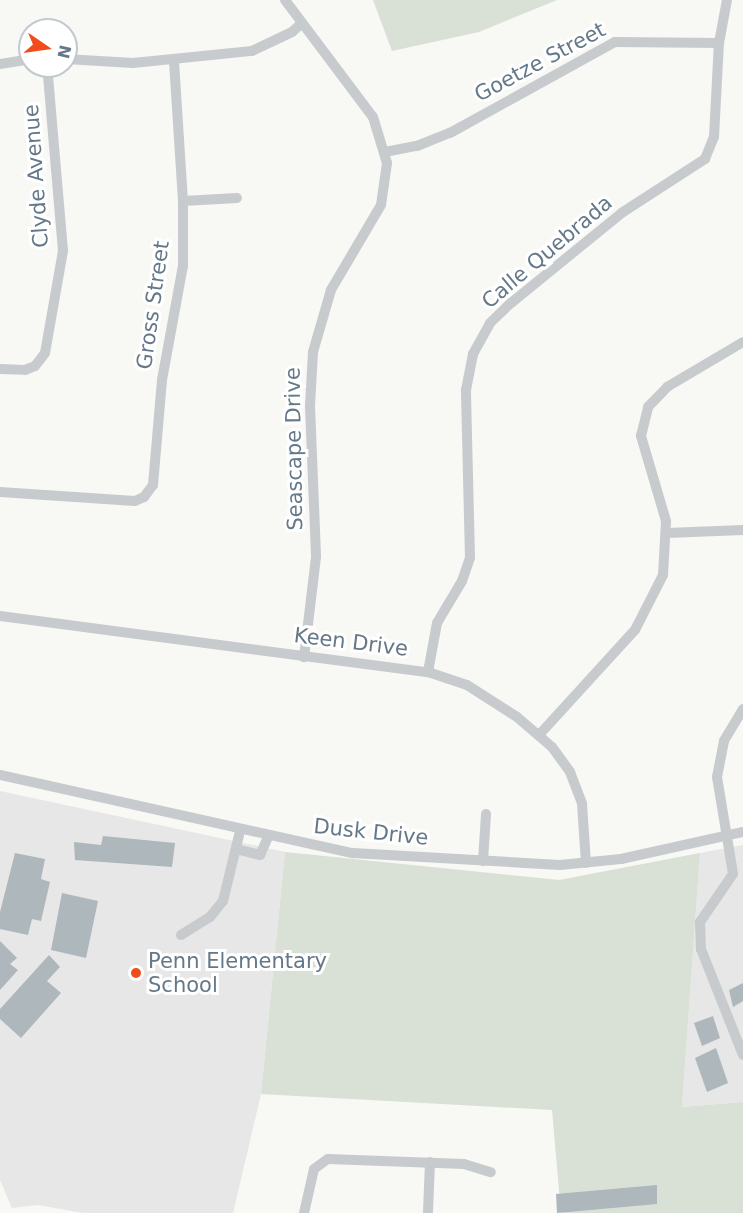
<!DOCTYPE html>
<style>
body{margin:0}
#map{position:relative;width:743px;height:1213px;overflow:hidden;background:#f8f8f5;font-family:"DejaVu Sans",sans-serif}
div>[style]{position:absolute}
.built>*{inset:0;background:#e6e7e6}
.green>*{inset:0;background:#d9e0d5}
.building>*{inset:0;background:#aeb7bc}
.minor>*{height:10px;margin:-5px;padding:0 5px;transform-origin:5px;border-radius:5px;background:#c7cbce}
.dots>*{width:16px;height:16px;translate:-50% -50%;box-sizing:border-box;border:3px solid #fff;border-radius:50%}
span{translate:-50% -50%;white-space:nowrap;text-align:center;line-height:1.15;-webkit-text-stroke:6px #fff;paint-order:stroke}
.street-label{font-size:21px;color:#647888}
.poi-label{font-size:21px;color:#647888}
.left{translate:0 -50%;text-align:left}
.north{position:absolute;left:18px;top:18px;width:60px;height:60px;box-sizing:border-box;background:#fff;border:2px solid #c1c9cf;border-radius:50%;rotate:103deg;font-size:16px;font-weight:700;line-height:24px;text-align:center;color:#647888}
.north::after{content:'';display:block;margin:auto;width:21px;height:27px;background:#f14d1c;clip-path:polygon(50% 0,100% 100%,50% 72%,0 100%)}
</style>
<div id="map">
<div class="built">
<div style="clip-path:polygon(0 791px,285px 852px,261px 1094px,233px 1213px,83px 1213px,38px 1205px,12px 1208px,0 1180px)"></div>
<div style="clip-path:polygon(743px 845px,743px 1102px,682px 1107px,700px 853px)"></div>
</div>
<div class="green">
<div style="clip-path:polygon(373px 0,557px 0,479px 32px,392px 51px)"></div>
<div style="clip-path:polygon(285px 852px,559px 880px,700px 853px,682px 1107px,743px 1102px,743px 1213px,561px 1213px,552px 1110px,261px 1094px)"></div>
</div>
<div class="building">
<div style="clip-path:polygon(103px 836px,175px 843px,172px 867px,75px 860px,74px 842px,101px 845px)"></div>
<div style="clip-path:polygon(15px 853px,45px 859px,41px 879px,50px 882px,41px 921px,32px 919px,28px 935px,0 929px,0 912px)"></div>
<div style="clip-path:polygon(62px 893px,98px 901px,86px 958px,51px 950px)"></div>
<div style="clip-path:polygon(0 941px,17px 958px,10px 964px,18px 970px,0 990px)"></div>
<div style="clip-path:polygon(49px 955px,60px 967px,47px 981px,61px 993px,21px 1038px,0 1019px,0 1009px)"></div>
<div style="clip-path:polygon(743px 983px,743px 1001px,733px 1007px,729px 990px)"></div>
<div style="clip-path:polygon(713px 1016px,720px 1038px,702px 1046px,694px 1023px)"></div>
<div style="clip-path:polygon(716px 1048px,728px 1083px,707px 1092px,695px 1058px)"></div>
<div style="clip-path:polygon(657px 1185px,657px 1204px,557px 1213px,556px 1194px)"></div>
</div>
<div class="minor">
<div style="left:285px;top:0;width:146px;rotate:53.1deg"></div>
<div style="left:373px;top:117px;width:48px;rotate:73.1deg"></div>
<div style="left:387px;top:163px;width:42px;rotate:98.1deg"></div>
<div style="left:381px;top:205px;width:99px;rotate:120.5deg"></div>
<div style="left:331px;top:290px;width:65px;rotate:106.2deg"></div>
<div style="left:313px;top:352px;width:54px;rotate:93.2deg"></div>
<div style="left:310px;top:406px;width:151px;rotate:87.7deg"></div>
<div style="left:316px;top:557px;width:101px;rotate:96.8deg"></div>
<div style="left:66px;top:59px;width:67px;rotate:3.4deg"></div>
<div style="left:133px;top:63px;width:120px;rotate:-5.8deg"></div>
<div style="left:252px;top:51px;width:44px;rotate:-25.4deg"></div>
<div style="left:292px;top:32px;width:13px;rotate:-42deg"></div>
<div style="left:0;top:64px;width:30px;rotate:-9deg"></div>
<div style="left:385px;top:152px;width:33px;rotate:-11deg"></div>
<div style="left:417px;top:146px;width:35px;rotate:-22deg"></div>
<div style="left:450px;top:133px;width:188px;rotate:-28.9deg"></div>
<div style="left:615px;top:42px;width:104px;rotate:0.6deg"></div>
<div style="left:183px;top:201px;width:54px;rotate:-3.2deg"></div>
<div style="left:0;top:369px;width:25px;rotate:2deg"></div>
<div style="left:25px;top:370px;width:11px;rotate:-22deg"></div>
<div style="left:35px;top:366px;width:16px;rotate:-52deg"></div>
<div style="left:45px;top:353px;width:104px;rotate:-80deg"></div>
<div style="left:63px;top:251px;width:186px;rotate:-94.9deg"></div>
<div style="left:0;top:492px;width:135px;rotate:3.8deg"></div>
<div style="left:135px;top:501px;width:10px;rotate:-24deg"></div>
<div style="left:144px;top:497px;width:15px;rotate:-53deg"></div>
<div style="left:153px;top:485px;width:105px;rotate:-85.1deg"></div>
<div style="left:162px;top:380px;width:116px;rotate:-79.6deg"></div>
<div style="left:183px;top:266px;width:65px;rotate:-90deg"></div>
<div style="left:183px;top:201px;width:140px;rotate:-93.7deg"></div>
<div style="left:667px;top:533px;width:76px;rotate:-2.3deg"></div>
<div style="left:0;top:616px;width:432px;rotate:7.5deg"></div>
<div style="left:428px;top:672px;width:41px;rotate:18.4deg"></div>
<div style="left:467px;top:685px;width:59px;rotate:32.6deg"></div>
<div style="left:517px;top:717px;width:46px;rotate:40.6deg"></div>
<div style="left:552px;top:747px;width:31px;rotate:54deg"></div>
<div style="left:570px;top:772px;width:34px;rotate:69deg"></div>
<div style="left:582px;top:804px;width:59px;rotate:86.1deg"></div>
<div style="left:428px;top:672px;width:50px;rotate:-79.6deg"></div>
<div style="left:437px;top:623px;width:49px;rotate:-59.2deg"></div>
<div style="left:462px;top:581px;width:24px;rotate:-71deg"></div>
<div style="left:470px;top:558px;width:168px;rotate:-91.4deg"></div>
<div style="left:466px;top:390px;width:37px;rotate:-79deg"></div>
<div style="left:473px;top:354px;width:35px;rotate:-61deg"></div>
<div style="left:490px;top:323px;width:29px;rotate:-44deg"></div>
<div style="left:511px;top:303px;width:144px;rotate:-39.1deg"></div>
<div style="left:623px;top:212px;width:98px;rotate:-32.9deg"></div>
<div style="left:705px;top:159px;width:24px;rotate:-68deg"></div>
<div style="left:714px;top:137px;width:94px;rotate:-87deg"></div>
<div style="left:719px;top:43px;width:44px;rotate:-79.5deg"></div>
<div style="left:743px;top:709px;width:37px;rotate:121deg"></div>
<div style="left:724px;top:741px;width:37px;rotate:101deg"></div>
<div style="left:717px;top:777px;width:98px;rotate:80.6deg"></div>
<div style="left:733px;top:874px;width:58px;rotate:124.5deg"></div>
<div style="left:700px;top:922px;width:27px;rotate:88deg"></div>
<div style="left:701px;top:949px;width:114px;rotate:68.4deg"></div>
<div style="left:539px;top:735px;width:142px;rotate:-47.6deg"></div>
<div style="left:635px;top:630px;width:62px;rotate:-63deg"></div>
<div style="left:663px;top:575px;width:54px;rotate:-86.8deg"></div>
<div style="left:666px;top:521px;width:89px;rotate:-106.4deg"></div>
<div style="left:641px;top:436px;width:30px;rotate:-76deg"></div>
<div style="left:648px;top:407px;width:28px;rotate:-46deg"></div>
<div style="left:667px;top:387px;width:88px;rotate:-30.6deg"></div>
<div style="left:0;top:775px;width:362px;rotate:12.5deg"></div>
<div style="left:353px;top:853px;width:207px;rotate:3.3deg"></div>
<div style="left:560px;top:865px;width:61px;rotate:-5.6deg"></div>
<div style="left:621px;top:859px;width:125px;rotate:-12.5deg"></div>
<div style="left:236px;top:849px;width:25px;rotate:14deg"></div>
<div style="left:260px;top:855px;width:20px;rotate:-66deg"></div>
<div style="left:483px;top:861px;width:47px;rotate:-86.3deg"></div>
<div style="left:181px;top:935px;width:34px;rotate:-32deg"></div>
<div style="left:210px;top:917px;width:21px;rotate:-51deg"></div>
<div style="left:223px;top:901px;width:72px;rotate:-76.3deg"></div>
<div style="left:428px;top:1212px;width:50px;rotate:-87.7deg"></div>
<div style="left:304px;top:1213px;width:45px;rotate:-77.2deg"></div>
<div style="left:314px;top:1169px;width:17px;rotate:-36deg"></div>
<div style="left:328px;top:1159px;width:136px;rotate:2.1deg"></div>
<div style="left:464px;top:1164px;width:28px;rotate:17deg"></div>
</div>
<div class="dots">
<div style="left:136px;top:973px;background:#f14d1c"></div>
</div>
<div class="street-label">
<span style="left:540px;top:62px;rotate:-28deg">Goetze Street</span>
<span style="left:36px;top:176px;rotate:-94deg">Clyde Avenue</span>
<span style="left:547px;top:252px;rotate:-40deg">Calle Quebrada</span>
<span style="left:153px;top:305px;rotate:-82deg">Gross Street</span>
<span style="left:294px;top:449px;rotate:-91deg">Seascape Drive</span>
<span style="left:351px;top:642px;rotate:7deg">Keen Drive</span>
<span style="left:371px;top:832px;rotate:6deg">Dusk Drive</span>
</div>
<div class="poi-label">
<span class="left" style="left:148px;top:973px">Penn Elementary<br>School</span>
</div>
<div class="north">N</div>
</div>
